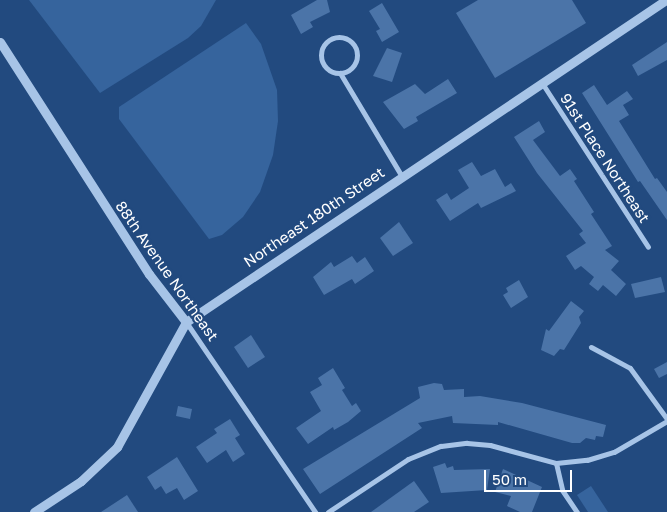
<!DOCTYPE html>
<style>
body{margin:0}
#map{position:relative;width:667px;height:512px;overflow:hidden;background:#224a7f;font-family:"Golos Text",sans-serif}
div>[style]{position:absolute}
.green>*{inset:0;background:#36649d}
.building>*{inset:0;background:#4b74a8}
.minor>*{height:5px;margin:-2.5px;padding:0 2.5px;transform-origin:2.5px;border-radius:2.5px;background:#a7c4e7}
.minor>.ring{margin:-2.5px;padding:0;box-sizing:content-box;background:none;border:5px solid #a7c4e7;border-radius:50%}
.tertiary>*{height:9px;margin:-4.5px;padding:0 4.5px;transform-origin:4.5px;border-radius:4.5px;background:#a7c4e7}
span{translate:-50% -50%;white-space:nowrap;text-align:center;line-height:1.15;-webkit-text-stroke:4.5px #224a7f;paint-order:stroke}
.street-label{font-size:15px;color:#fff}
.scale{position:absolute;left:484px;top:470px;width:88px;height:22px;box-sizing:border-box;border:2px solid #fff;border-top:0;padding-left:6px;font-size:15px;line-height:18px;white-space:nowrap;color:#fff;-webkit-text-stroke:4px #224a7f;paint-order:stroke}
</style>
<div id="map">
<div class="green">
<div style="clip-path:polygon(29px 0,216px 0,201px 26px,188px 38px,100px 93px)"></div>
<div style="clip-path:polygon(246px 23px,261px 44px,277px 90px,278px 121px,273px 155px,260px 192px,243px 217px,222px 235px,209px 239px,119px 119px,119px 107px)"></div>
<div style="clip-path:polygon(591px 486px,608px 512px,588px 512px,577px 495px)"></div>
</div>
<div class="building">
<div style="clip-path:polygon(317px 0,327px 0,330px 12px,310px 22px,313px 27px,301px 34px,291px 15px)"></div>
<div style="clip-path:polygon(478px 0,572px 0,586px 23px,495px 78px,456px 13px)"></div>
<div style="clip-path:polygon(382px 3px,399px 32px,382px 42px,376px 31px,380px 29px,369px 11px)"></div>
<div style="clip-path:polygon(667px 42px,667px 60px,638px 76px,632px 65px)"></div>
<div style="clip-path:polygon(387px 48px,402px 53px,392px 82px,373px 76px)"></div>
<div style="clip-path:polygon(448px 79px,457px 93px,416px 117px,418px 121px,404px 129px,383px 102px,415px 84px,425px 94px)"></div>
<div style="clip-path:polygon(594px 85px,607px 105px,627px 91px,633px 99px,623px 105px,629px 115px,619px 121px,655px 179px,657px 178px,667px 192px,667px 220px,640px 181px,638px 182px,582px 93px)"></div>
<div style="clip-path:polygon(539px 121px,545px 132px,533px 140px,560px 176px,570px 169px,577px 179px,574px 181px,594px 212px,591px 214px,612px 246px,605px 250px,619px 261px,611px 270px,626px 284px,616px 296px,603px 285px,598px 291px,589px 284px,594px 277px,581px 266px,575px 270px,566px 256px,586px 243px,579px 234px,583px 231px,537px 173px,514px 137px)"></div>
<div style="clip-path:polygon(472px 162px,481px 176px,495px 169px,505px 187px,511px 183px,516px 191px,481px 208px,478px 203px,450px 221px,436px 200px,447px 193px,451px 200px,469px 188px,458px 170px)"></div>
<div style="clip-path:polygon(399px 222px,413px 243px,393px 256px,380px 238px)"></div>
<div style="clip-path:polygon(352px 256px,357px 263px,365px 257px,374px 271px,355px 284px,352px 279px,324px 295px,313px 277px,331px 262px,334px 267px)"></div>
<div style="clip-path:polygon(661px 277px,665px 292px,635px 298px,631px 284px)"></div>
<div style="clip-path:polygon(519px 280px,528px 297px,511px 308px,503px 295px,508px 292px,506px 288px)"></div>
<div style="clip-path:polygon(571px 301px,584px 311px,579px 317px,581px 323px,564px 350px,560px 349px,554px 356px,541px 350px,546px 329px,549px 331px)"></div>
<div style="clip-path:polygon(251px 335px,265px 357px,248px 368px,234px 347px)"></div>
<div style="clip-path:polygon(667px 362px,667px 374px,659px 378px,654px 369px)"></div>
<div style="clip-path:polygon(333px 368px,345px 388px,342px 390px,352px 406px,356px 403px,361px 411px,348px 422px,334px 430px,333px 427px,308px 444px,296px 428px,321px 411px,310px 392px,322px 385px,318px 378px)"></div>
<div style="clip-path:polygon(434px 383px,442px 384px,444px 390px,464px 389px,464px 397px,480px 396px,522px 403px,606px 425px,603px 437px,596px 436px,595px 440px,586px 438px,580px 443px,572px 443px,498px 422px,498px 425px,453px 423px,452px 416px,418px 423px,422px 428px,320px 494px,303px 469px,420px 398px,418px 387px)"></div>
<div style="clip-path:polygon(178px 406px,192px 409px,190px 419px,176px 416px)"></div>
<div style="clip-path:polygon(230px 419px,240px 435px,235px 438px,245px 454px,233px 462px,226px 450px,207px 463px,196px 447px,217px 433px,214px 429px)"></div>
<div style="clip-path:polygon(177px 457px,198px 491px,184px 500px,177px 488px,166px 494px,161px 486px,155px 490px,147px 477px)"></div>
<div style="clip-path:polygon(445px 463px,447px 468px,453px 466px,454px 470px,490px 469px,487px 490px,441px 493px,433px 467px)"></div>
<div style="clip-path:polygon(503px 469px,542px 487px,532px 512px,520px 512px,507px 506px,511px 496px,495px 492px)"></div>
<div style="clip-path:polygon(414px 481px,429px 502px,414px 512px,371px 512px)"></div>
<div style="clip-path:polygon(127px 495px,138px 512px,101px 512px)"></div>
</div>
<div class="minor">
<div class="ring" style="left:321px;top:37px;width:31px;height:31px"></div>
<div style="left:340px;top:73px;width:119px;rotate:59.1deg"></div>
<div style="left:542px;top:83px;width:195px;rotate:57.1deg"></div>
<div style="left:186px;top:322px;width:230px;rotate:55.8deg"></div>
<div style="left:591px;top:347px;width:44px;rotate:28.3deg"></div>
<div style="left:630px;top:368px;width:63px;rotate:54deg"></div>
<div style="left:556px;top:463px;width:28px;rotate:77deg"></div>
<div style="left:562px;top:490px;width:27px;rotate:56deg"></div>
<div style="left:328px;top:512px;width:96px;rotate:-33.5deg"></div>
<div style="left:408px;top:459px;width:35px;rotate:-22deg"></div>
<div style="left:441px;top:446px;width:26px;rotate:-7deg"></div>
<div style="left:467px;top:443px;width:23px;rotate:5deg"></div>
<div style="left:490px;top:445px;width:68px;rotate:15.3deg"></div>
<div style="left:556px;top:463px;width:31px;rotate:-6deg"></div>
<div style="left:587px;top:460px;width:28px;rotate:-17deg"></div>
<div style="left:614px;top:452px;width:61px;rotate:-30.3deg"></div>
</div>
<div class="tertiary">
<div style="left:0;top:42px;width:276px;rotate:57.3deg"></div>
<div style="left:149px;top:274px;width:61px;rotate:52.4deg"></div>
<div style="left:34px;top:512px;width:56px;rotate:-33.4deg"></div>
<div style="left:81px;top:481px;width:50px;rotate:-43.4deg"></div>
<div style="left:117px;top:447px;width:143px;rotate:-61.1deg"></div>
<div style="left:186px;top:322px;width:578px;rotate:-33.86deg"></div>
</div>
<div class="street-label">
<span style="left:605px;top:158px;rotate:57deg">91st Place Northeast</span>
<span style="left:314px;top:217px;rotate:-34deg">Northeast 180th Street</span>
<span style="left:167px;top:271px;rotate:55deg">88th Avenue Northeast</span>
</div>
<div class="scale">50 m</div>
</div>
